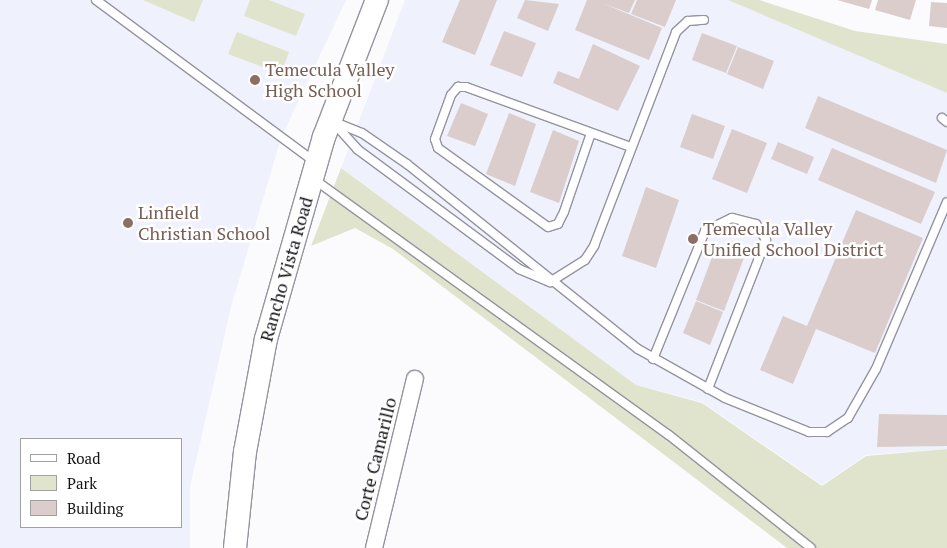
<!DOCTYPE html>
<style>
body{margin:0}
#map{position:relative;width:947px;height:548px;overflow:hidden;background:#fbfbfd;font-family:"PT Serif",serif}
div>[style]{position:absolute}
.built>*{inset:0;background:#eff1fc}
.green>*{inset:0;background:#e1e4cd}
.building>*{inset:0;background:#dacdcb}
.roads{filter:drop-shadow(1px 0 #93949f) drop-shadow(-1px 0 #93949f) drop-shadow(0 1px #93949f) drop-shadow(0 -1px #93949f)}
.service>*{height:8px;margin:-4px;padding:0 4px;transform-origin:4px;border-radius:4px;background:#fff}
.minor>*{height:16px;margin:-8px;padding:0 8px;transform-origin:8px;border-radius:8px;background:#fff}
.secondary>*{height:22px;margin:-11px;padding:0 11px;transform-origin:11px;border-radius:11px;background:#fff}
.dots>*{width:14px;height:14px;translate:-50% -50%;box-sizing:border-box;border:2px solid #fff;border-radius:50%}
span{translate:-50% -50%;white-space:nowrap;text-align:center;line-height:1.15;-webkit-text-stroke:5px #fff;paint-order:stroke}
.education-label{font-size:18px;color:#785e54}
.left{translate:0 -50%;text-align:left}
.street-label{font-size:18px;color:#131417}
.legend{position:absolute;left:20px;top:438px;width:162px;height:90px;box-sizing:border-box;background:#fff;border:1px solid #a1a1a2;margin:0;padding:6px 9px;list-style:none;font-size:15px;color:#131417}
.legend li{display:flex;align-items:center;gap:10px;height:25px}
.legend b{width:25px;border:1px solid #a1a1a2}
</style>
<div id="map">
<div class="built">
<div style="clip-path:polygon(evenodd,0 0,346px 0,281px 138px,231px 307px,190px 487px,190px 548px,0 548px,0 0,21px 439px,181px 439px,181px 527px,21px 527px,21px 439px)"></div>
<div style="clip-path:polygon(405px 0,759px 0,855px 31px,947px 44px,947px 449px,866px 455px,822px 485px,702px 402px,636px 385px,341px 168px)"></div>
</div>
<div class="green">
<div style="clip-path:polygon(143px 0,203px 0,194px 22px)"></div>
<div style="clip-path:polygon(250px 0,269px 0,305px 14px,296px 36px,244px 16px)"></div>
<div style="clip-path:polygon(728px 0,759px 0,855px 31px,947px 44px,947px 93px)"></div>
<div style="clip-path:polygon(237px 32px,289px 52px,281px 74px,228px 54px)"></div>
<div style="clip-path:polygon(341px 168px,636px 385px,702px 403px,822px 486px,866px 456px,947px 449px,947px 548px,787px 548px,393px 249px,355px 228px,311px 246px)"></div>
</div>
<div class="building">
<div style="clip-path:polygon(460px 0,497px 0,475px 55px,442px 42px)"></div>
<div style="clip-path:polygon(525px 0,559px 4px,548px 31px,517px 18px)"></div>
<div style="clip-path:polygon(587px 0,635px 0,629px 13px,602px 3px,662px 28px,649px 60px,575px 30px)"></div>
<div style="clip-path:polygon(637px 0,676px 0,665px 27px,631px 14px)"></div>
<div style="clip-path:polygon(837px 0,872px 0,869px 9px)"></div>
<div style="clip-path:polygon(878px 0,916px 0,910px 20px,875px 10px)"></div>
<div style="clip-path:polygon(931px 2px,947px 3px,947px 28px,929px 26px)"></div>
<div style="clip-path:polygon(504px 31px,536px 43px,522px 77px,490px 65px)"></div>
<div style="clip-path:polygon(702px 33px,737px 46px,726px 73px,692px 60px)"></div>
<div style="clip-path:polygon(593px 44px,640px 66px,618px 111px,553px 83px,558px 71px,579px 79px)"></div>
<div style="clip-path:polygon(738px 47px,774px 61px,763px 89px,727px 74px)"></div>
<div style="clip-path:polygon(818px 96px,947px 150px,936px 183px,805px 128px)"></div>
<div style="clip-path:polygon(461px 103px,488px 114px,475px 146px,447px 136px)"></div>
<div style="clip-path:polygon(509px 113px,536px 124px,515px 186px,486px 174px)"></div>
<div style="clip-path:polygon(692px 114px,725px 126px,713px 159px,680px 147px)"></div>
<div style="clip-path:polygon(732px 129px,767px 143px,747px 193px,712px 179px)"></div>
<div style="clip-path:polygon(553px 130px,579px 141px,559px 203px,530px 192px)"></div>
<div style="clip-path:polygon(778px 142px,814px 157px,807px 174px,771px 159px)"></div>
<div style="clip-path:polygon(832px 148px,935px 192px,921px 224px,818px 180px)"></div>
<div style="clip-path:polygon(646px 187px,679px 200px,656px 268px,622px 256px)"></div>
<div style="clip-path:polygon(856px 210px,923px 238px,875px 353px,816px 329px,793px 384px,760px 370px,783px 316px,807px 326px)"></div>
<div style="clip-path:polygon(717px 244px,745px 255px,724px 311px,696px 300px)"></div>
<div style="clip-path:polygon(696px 301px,723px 312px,710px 345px,683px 333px)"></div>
<div style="clip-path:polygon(879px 414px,947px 415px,947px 446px,877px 447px)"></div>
</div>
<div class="roads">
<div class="service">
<div style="left:96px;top:0;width:272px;rotate:36.5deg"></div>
<div style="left:942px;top:118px;width:6px;rotate:39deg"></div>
<div style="left:332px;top:121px;width:32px;rotate:22deg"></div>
<div style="left:362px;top:133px;width:55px;rotate:34.6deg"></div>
<div style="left:407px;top:164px;width:296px;rotate:38.7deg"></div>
<div style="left:638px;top:349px;width:100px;rotate:29.4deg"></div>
<div style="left:725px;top:398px;width:91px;rotate:22deg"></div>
<div style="left:809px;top:432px;width:18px"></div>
<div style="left:827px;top:432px;width:25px;rotate:-34deg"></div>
<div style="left:848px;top:418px;width:56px;rotate:-60.3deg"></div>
<div style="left:876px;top:369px;width:181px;rotate:-67deg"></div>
<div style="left:333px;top:122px;width:36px;rotate:48deg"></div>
<div style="left:357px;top:149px;width:202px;rotate:36.5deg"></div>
<div style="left:519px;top:269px;width:34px;rotate:23deg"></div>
<div style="left:550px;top:282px;width:41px;rotate:-32.2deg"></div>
<div style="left:585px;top:260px;width:17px;rotate:-57deg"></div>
<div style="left:594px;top:246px;width:229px;rotate:-69deg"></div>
<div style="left:676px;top:32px;width:16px;rotate:-43deg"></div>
<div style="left:688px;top:21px;width:16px;rotate:-4deg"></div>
<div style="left:591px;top:133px;width:83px;rotate:108.9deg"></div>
<div style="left:564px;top:212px;width:13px;rotate:117deg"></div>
<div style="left:558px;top:224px;width:10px;rotate:163deg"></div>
<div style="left:548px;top:227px;width:135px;rotate:-144.3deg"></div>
<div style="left:438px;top:148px;width:9px;rotate:-108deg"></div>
<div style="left:435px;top:139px;width:47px;rotate:-70deg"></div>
<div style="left:451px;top:95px;width:11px;rotate:-49deg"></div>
<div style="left:458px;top:87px;width:8px"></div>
<div style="left:466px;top:87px;width:176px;rotate:20deg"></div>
<div style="left:315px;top:180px;width:436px;rotate:35.8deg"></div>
<div style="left:669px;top:435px;width:181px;rotate:38.5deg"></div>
<div style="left:653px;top:359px;width:138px;rotate:-67.9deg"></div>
<div style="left:705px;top:231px;width:30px;rotate:-26deg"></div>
<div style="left:732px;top:218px;width:25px;rotate:14deg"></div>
<div style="left:756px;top:224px;width:19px;rotate:58deg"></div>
<div style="left:766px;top:240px;width:160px;rotate:111.3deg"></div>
</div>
<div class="minor">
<div style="left:374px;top:548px;width:174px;rotate:-76.4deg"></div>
</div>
<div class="secondary">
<div style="left:235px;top:548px;width:97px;rotate:-84.1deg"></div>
<div style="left:245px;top:452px;width:115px;rotate:-79.5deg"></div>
<div style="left:266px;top:339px;width:210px;rotate:-74deg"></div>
<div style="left:324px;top:137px;width:147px;rotate:-68.9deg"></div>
</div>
</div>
<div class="dots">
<div style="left:255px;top:80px;background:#8d6e63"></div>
<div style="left:128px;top:223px;background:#8d6e63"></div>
<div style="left:693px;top:239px;background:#8d6e63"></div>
</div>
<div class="education-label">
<span class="left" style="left:265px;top:80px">Temecula Valley<br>High School</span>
<span class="left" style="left:138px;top:223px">Linfield<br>Christian School</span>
<span class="left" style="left:703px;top:239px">Temecula Valley<br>Unified School District</span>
</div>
<div class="street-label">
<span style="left:286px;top:269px;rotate:-74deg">Rancho Vista Road</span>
<span style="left:375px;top:459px;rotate:-76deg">Corte Camarillo</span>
</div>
<ul class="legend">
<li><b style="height:6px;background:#fff"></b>Road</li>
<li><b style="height:14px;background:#e1e4cd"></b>Park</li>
<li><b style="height:14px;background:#dacdcb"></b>Building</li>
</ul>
</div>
